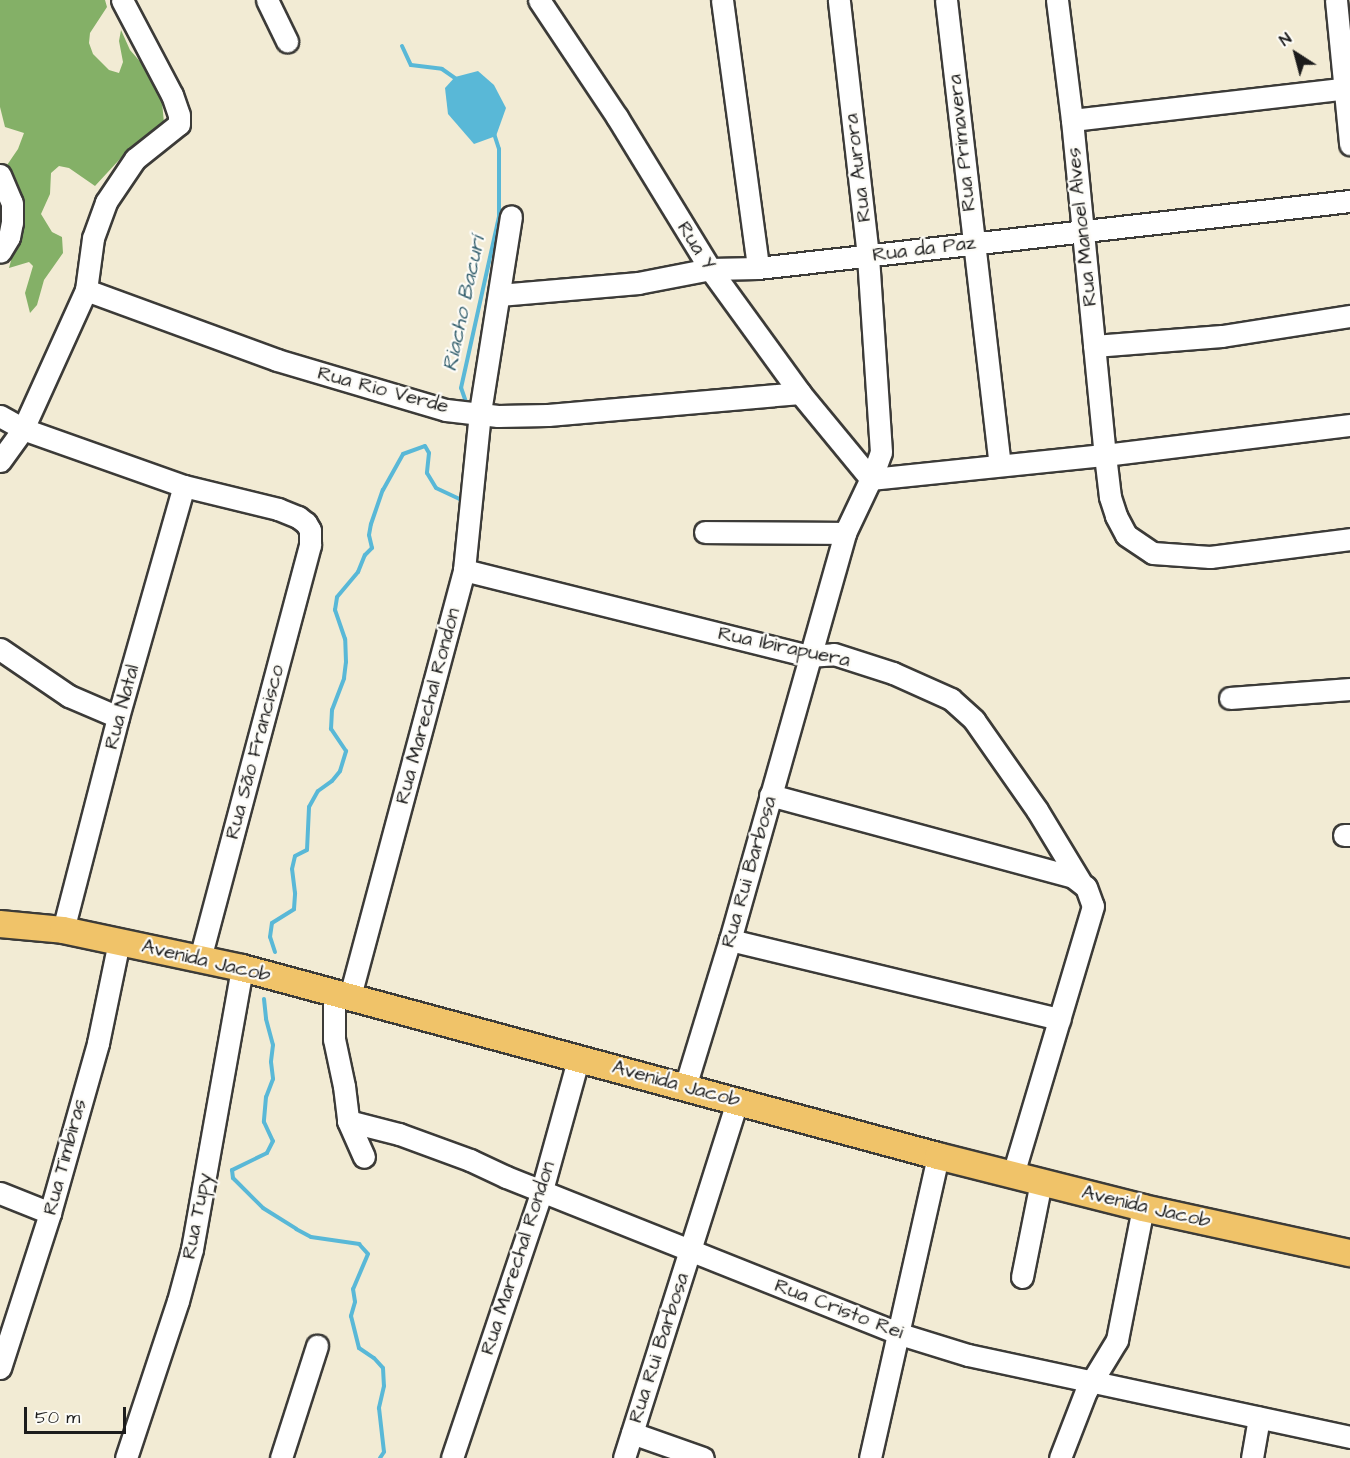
<!DOCTYPE html>
<meta charset="utf-8">
<style>
body{margin:0}
#map{position:relative;width:1350px;height:1458px;overflow:hidden;background:#f2ebd4;font-family:"Architects Daughter",sans-serif}
div>[style]{position:absolute}
.forest>*{inset:0;background:#84b067}
.water>*{inset:0;background:#59b8d7}
.stream>*{height:4px;margin:-2px;padding:0 2px;transform-origin:2px;border-radius:2px;background:#59b8d7}
.roads{filter:drop-shadow(2px 0 #3c3b38) drop-shadow(-2px 0 #3c3b38) drop-shadow(0 2px #3c3b38) drop-shadow(0 -2px #3c3b38)}
.minor>*{height:21px;margin:-10.5px;padding:0 10.5px;transform-origin:10.5px;border-radius:10.5px;background:#fff}
.major>*{height:26px;margin:-13px;padding:0 13px;transform-origin:13px;border-radius:13px;background:#f0c369}
span{translate:-50% -50%;white-space:nowrap;text-align:center;line-height:1.15;-webkit-text-stroke:4.5px #fdfcf7;paint-order:stroke}
.street-label{font-size:20px;color:#1c1c1c}
.water-label{font-size:21px;color:#376270;font-style:italic}
.north{position:absolute;left:1266px;top:24px;width:60px;height:60px;-webkit-text-stroke:4px #fdfcf7;paint-order:stroke;rotate:324deg;font-size:16px;font-weight:700;line-height:24px;text-align:center;color:#1c1c1c}
.north::after{content:'';display:block;margin:auto;width:21px;height:27px;background:#1c1c1c;clip-path:polygon(50% 0,100% 100%,50% 72%,0 100%)}
.scale{position:absolute;left:24px;top:1407px;width:102px;height:27px;box-sizing:border-box;border:3px solid #1c1c1c;border-top:0;padding-left:8px;font-size:18px;line-height:21px;white-space:nowrap;color:#1c1c1c;-webkit-text-stroke:4px #fdfcf7;paint-order:stroke}
</style>
<div id="map">
<div class="forest">
<div style="clip-path:polygon(0 0,105px 0,107px 7px,90px 33px,89px 43px,93px 54px,109px 70px,119px 73px,123px 62px,119px 41px,121px 30px,130px 50px,157px 81px,161px 91px,164px 123px,159px 131px,131px 147px,95px 186px,69px 168px,59px 166px,51px 173px,50px 194px,41px 214px,52px 232px,62px 237px,63px 253px,44px 280px,37px 305px,30px 313px,25px 293px,33px 266px,29px 262px,9px 268px,21px 224px,5px 168px,18px 149px,24px 133px,5px 127px,0 107px)"></div>
</div>
<div class="water">
<div style="clip-path:polygon(478px 71px,494px 85px,506px 108px,496px 136px,474px 144px,448px 114px,445px 88px,455px 77px)"></div>
</div>
<div class="stream">
<div style="left:402px;top:46px;width:21px;rotate:65deg"></div>
<div style="left:411px;top:65px;width:31px;rotate:7deg"></div>
<div style="left:442px;top:69px;width:19px;rotate:35deg"></div>
<div style="left:467px;top:405px;width:18px;rotate:-109deg"></div>
<div style="left:461px;top:388px;width:176px;rotate:-77.5deg"></div>
<div style="left:499px;top:216px;width:67px;rotate:-90deg"></div>
<div style="left:499px;top:149px;width:19px;rotate:-108deg"></div>
<div style="left:275px;top:952px;width:16px;rotate:-108deg"></div>
<div style="left:270px;top:937px;width:14px;rotate:-82deg"></div>
<div style="left:272px;top:923px;width:26px;rotate:-32deg"></div>
<div style="left:294px;top:909px;width:16px;rotate:-86deg"></div>
<div style="left:295px;top:893px;width:24px;rotate:-97deg"></div>
<div style="left:292px;top:869px;width:13px;rotate:-77deg"></div>
<div style="left:295px;top:856px;width:13px;rotate:-27deg"></div>
<div style="left:307px;top:850px;width:43px;rotate:-87.3deg"></div>
<div style="left:309px;top:807px;width:18px;rotate:-61deg"></div>
<div style="left:318px;top:791px;width:17px;rotate:-36deg"></div>
<div style="left:332px;top:781px;width:13px;rotate:-51deg"></div>
<div style="left:340px;top:771px;width:21px;rotate:-73deg"></div>
<div style="left:346px;top:751px;width:27px;rotate:-124deg"></div>
<div style="left:331px;top:729px;width:19px;rotate:-87deg"></div>
<div style="left:332px;top:710px;width:34px;rotate:-69deg"></div>
<div style="left:344px;top:678px;width:16px;rotate:-83deg"></div>
<div style="left:346px;top:662px;width:23px;rotate:-92deg"></div>
<div style="left:345px;top:639px;width:31px;rotate:-109deg"></div>
<div style="left:335px;top:610px;width:13px;rotate:-81deg"></div>
<div style="left:337px;top:597px;width:33px;rotate:-50deg"></div>
<div style="left:358px;top:572px;width:18px;rotate:-68deg"></div>
<div style="left:365px;top:555px;width:10px;rotate:-45deg"></div>
<div style="left:372px;top:548px;width:13px;rotate:-103deg"></div>
<div style="left:369px;top:535px;width:11px;rotate:-80deg"></div>
<div style="left:371px;top:524px;width:36px;rotate:-71deg"></div>
<div style="left:383px;top:490px;width:41px;rotate:-60.9deg"></div>
<div style="left:403px;top:454px;width:23px;rotate:-20deg"></div>
<div style="left:425px;top:446px;width:8px;rotate:60deg"></div>
<div style="left:429px;top:453px;width:20px;rotate:96deg"></div>
<div style="left:427px;top:473px;width:17px;rotate:59deg"></div>
<div style="left:436px;top:488px;width:26px;rotate:25deg"></div>
<div style="left:460px;top:499px;width:6px;rotate:-31deg"></div>
<div style="left:264px;top:999px;width:20px;rotate:84deg"></div>
<div style="left:266px;top:1019px;width:27px;rotate:75deg"></div>
<div style="left:273px;top:1045px;width:17px;rotate:97deg"></div>
<div style="left:271px;top:1062px;width:17px;rotate:83deg"></div>
<div style="left:273px;top:1079px;width:19px;rotate:111deg"></div>
<div style="left:266px;top:1097px;width:25px;rotate:95deg"></div>
<div style="left:264px;top:1122px;width:21px;rotate:65deg"></div>
<div style="left:273px;top:1141px;width:13px;rotate:117deg"></div>
<div style="left:267px;top:1153px;width:39px;rotate:154deg"></div>
<div style="left:232px;top:1170px;width:8px;rotate:83deg"></div>
<div style="left:233px;top:1178px;width:42px;rotate:45deg"></div>
<div style="left:263px;top:1208px;width:39px;rotate:32deg"></div>
<div style="left:296px;top:1229px;width:17px;rotate:28deg"></div>
<div style="left:311px;top:1237px;width:49px;rotate:8.3deg"></div>
<div style="left:359px;top:1244px;width:13px;rotate:48deg"></div>
<div style="left:368px;top:1254px;width:38px;rotate:113deg"></div>
<div style="left:353px;top:1289px;width:13px;rotate:81deg"></div>
<div style="left:355px;top:1302px;width:15px;rotate:106deg"></div>
<div style="left:351px;top:1316px;width:33px;rotate:76deg"></div>
<div style="left:359px;top:1348px;width:18px;rotate:34deg"></div>
<div style="left:374px;top:1358px;width:13px;rotate:48deg"></div>
<div style="left:383px;top:1368px;width:18px;rotate:87deg"></div>
<div style="left:384px;top:1386px;width:23px;rotate:103deg"></div>
<div style="left:379px;top:1408px;width:44px;rotate:83.5deg"></div>
<div style="left:384px;top:1452px;width:7px;rotate:124deg"></div>
</div>
<div class="roads">
<div class="minor">
<div style="left:267px;top:0;width:46px;rotate:64deg"></div>
<div style="left:539px;top:0;width:141px;rotate:56.3deg"></div>
<div style="left:617px;top:117px;width:178px;rotate:58.5deg"></div>
<div style="left:710px;top:269px;width:153px;rotate:54deg"></div>
<div style="left:800px;top:393px;width:112px;rotate:50.5deg"></div>
<div style="left:722px;top:0;width:270px;rotate:82.3deg"></div>
<div style="left:946px;top:0;width:468px;rotate:83.4deg"></div>
<div style="left:1057px;top:0;width:121px;rotate:82.9deg"></div>
<div style="left:1072px;top:120px;width:337px;rotate:84.4deg"></div>
<div style="left:1105px;top:455px;width:42px;rotate:83.2deg"></div>
<div style="left:1110px;top:497px;width:20px;rotate:72deg"></div>
<div style="left:1116px;top:516px;width:21px;rotate:62deg"></div>
<div style="left:1126px;top:535px;width:32px;rotate:34deg"></div>
<div style="left:1153px;top:553px;width:57px;rotate:4deg"></div>
<div style="left:1210px;top:557px;width:141px;rotate:-7.3deg"></div>
<div style="left:1336px;top:0;width:145px;rotate:84.4deg"></div>
<div style="left:1072px;top:120px;width:280px;rotate:-6.6deg"></div>
<div style="left:0;top:175px;width:30px;rotate:67deg"></div>
<div style="left:12px;top:203px;width:19px;rotate:90deg"></div>
<div style="left:12px;top:222px;width:15px;rotate:101deg"></div>
<div style="left:9px;top:237px;width:17px;rotate:121deg"></div>
<div style="left:86px;top:290px;width:203px;rotate:20.1deg"></div>
<div style="left:277px;top:360px;width:176px;rotate:16.5deg"></div>
<div style="left:446px;top:410px;width:52px;rotate:6.6deg"></div>
<div style="left:498px;top:416px;width:50px;rotate:-1.1deg"></div>
<div style="left:548px;top:415px;width:253px;rotate:-5deg"></div>
<div style="left:499px;top:295px;width:140px;rotate:-4.9deg"></div>
<div style="left:638px;top:283px;width:73px;rotate:-11deg"></div>
<div style="left:710px;top:269px;width:48px;rotate:-1.2deg"></div>
<div style="left:758px;top:268px;width:596px;rotate:-6.46deg"></div>
<div style="left:1094px;top:346px;width:128px;rotate:-4.5deg"></div>
<div style="left:1222px;top:336px;width:130px;rotate:-8.9deg"></div>
<div style="left:0;top:416px;width:26px;rotate:29deg"></div>
<div style="left:23px;top:429px;width:171px;rotate:19.5deg"></div>
<div style="left:184px;top:486px;width:97px;rotate:13.7deg"></div>
<div style="left:278px;top:509px;width:22px;rotate:22deg"></div>
<div style="left:298px;top:517px;width:10px;rotate:37deg"></div>
<div style="left:306px;top:523px;width:8px;rotate:60deg"></div>
<div style="left:310px;top:530px;width:15px;rotate:90deg"></div>
<div style="left:310px;top:545px;width:428px;rotate:104.9deg"></div>
<div style="left:0;top:461px;width:39px;rotate:-54deg"></div>
<div style="left:23px;top:429px;width:153px;rotate:-65.6deg"></div>
<div style="left:86px;top:290px;width:52px;rotate:-82.3deg"></div>
<div style="left:93px;top:238px;width:38px;rotate:-70deg"></div>
<div style="left:106px;top:202px;width:52px;rotate:-56deg"></div>
<div style="left:135px;top:159px;width:56px;rotate:-38.5deg"></div>
<div style="left:179px;top:124px;width:9px;rotate:-90deg"></div>
<div style="left:179px;top:115px;width:21px;rotate:-109deg"></div>
<div style="left:172px;top:95px;width:107px;rotate:-117.8deg"></div>
<div style="left:871px;top:479px;width:235px;rotate:-5.9deg"></div>
<div style="left:1105px;top:455px;width:247px;rotate:-7deg"></div>
<div style="left:705px;top:532px;width:140px;rotate:0.4deg"></div>
<div style="left:464px;top:570px;width:355px;rotate:14deg"></div>
<div style="left:808px;top:656px;width:26px;rotate:-4deg"></div>
<div style="left:834px;top:654px;width:62px;rotate:17.9deg"></div>
<div style="left:893px;top:673px;width:64px;rotate:24.1deg"></div>
<div style="left:951px;top:699px;width:31px;rotate:42deg"></div>
<div style="left:974px;top:720px;width:110px;rotate:55deg"></div>
<div style="left:1037px;top:810px;width:83px;rotate:58.8deg"></div>
<div style="left:0;top:649px;width:83px;rotate:34.3deg"></div>
<div style="left:69px;top:696px;width:53px;rotate:23.2deg"></div>
<div style="left:1230px;top:698px;width:120px;rotate:-4.3deg"></div>
<div style="left:770px;top:795px;width:314px;rotate:15.1deg"></div>
<div style="left:1073px;top:877px;width:16px;rotate:38deg"></div>
<div style="left:1086px;top:887px;width:20px;rotate:70deg"></div>
<div style="left:1093px;top:906px;width:281px;rotate:106.6deg"></div>
<div style="left:1344px;top:835px;width:6px"></div>
<div style="left:63px;top:930px;width:220px;rotate:-75.5deg"></div>
<div style="left:118px;top:717px;width:240px;rotate:-74.1deg"></div>
<div style="left:730px;top:940px;width:339px;rotate:13.5deg"></div>
<div style="left:334px;top:994px;width:45px;rotate:90deg"></div>
<div style="left:334px;top:1039px;width:48px;rotate:78deg"></div>
<div style="left:344px;top:1086px;width:35px;rotate:83deg"></div>
<div style="left:348px;top:1121px;width:39px;rotate:66deg"></div>
<div style="left:350px;top:996px;width:441px;rotate:-75deg"></div>
<div style="left:464px;top:570px;width:159px;rotate:-84.2deg"></div>
<div style="left:480px;top:412px;width:198px;rotate:-81deg"></div>
<div style="left:685px;top:1087px;width:154px;rotate:-73deg"></div>
<div style="left:730px;top:940px;width:423px;rotate:-74.2deg"></div>
<div style="left:845px;top:533px;width:65px;rotate:-64.6deg"></div>
<div style="left:873px;top:474px;width:23px;rotate:-70deg"></div>
<div style="left:881px;top:452px;width:196px;rotate:-93.8deg"></div>
<div style="left:868px;top:256px;width:258px;rotate:-96.5deg"></div>
<div style="left:348px;top:1121px;width:53px;rotate:14.3deg"></div>
<div style="left:399px;top:1134px;width:76px;rotate:20.1deg"></div>
<div style="left:470px;top:1160px;width:40px;rotate:25deg"></div>
<div style="left:506px;top:1177px;width:424px;rotate:21.7deg"></div>
<div style="left:900px;top:1334px;width:71px;rotate:17.2deg"></div>
<div style="left:968px;top:1355px;width:391px;rotate:12.1deg"></div>
<div style="left:0;top:1193px;width:54px;rotate:21.8deg"></div>
<div style="left:1022px;top:1277px;width:97px;rotate:-78.7deg"></div>
<div style="left:0;top:1368px;width:163px;rotate:-72.1deg"></div>
<div style="left:50px;top:1213px;width:177px;rotate:-74.2deg"></div>
<div style="left:98px;top:1043px;width:103px;rotate:-78.3deg"></div>
<div style="left:632px;top:1433px;width:75px;rotate:19.4deg"></div>
<div style="left:126px;top:1458px;width:165px;rotate:-71.7deg"></div>
<div style="left:178px;top:1301px;width:54px;rotate:-74.9deg"></div>
<div style="left:192px;top:1249px;width:285px;rotate:-79.9deg"></div>
<div style="left:281px;top:1458px;width:118px;rotate:-72.2deg"></div>
<div style="left:452px;top:1458px;width:283px;rotate:-71.4deg"></div>
<div style="left:542px;top:1190px;width:138px;rotate:-74.5deg"></div>
<div style="left:624px;top:1458px;width:374px;rotate:-72.4deg"></div>
<div style="left:870px;top:1458px;width:310px;rotate:-77.3deg"></div>
<div style="left:1060px;top:1458px;width:72px;rotate:-68.8deg"></div>
<div style="left:1086px;top:1391px;width:60px;rotate:-58.7deg"></div>
<div style="left:1117px;top:1340px;width:135px;rotate:-78.9deg"></div>
<div style="left:1252px;top:1458px;width:41px;rotate:-80.1deg"></div>
</div>
<div class="major">
<div style="left:0;top:924px;width:63px;rotate:5.4deg"></div>
<div style="left:63px;top:930px;width:183px;rotate:12deg"></div>
<div style="left:242px;top:968px;width:721px;rotate:15.12deg"></div>
<div style="left:938px;top:1156px;width:211px;rotate:14.2deg"></div>
<div style="left:1143px;top:1208px;width:212px;rotate:12.3deg"></div>
</div>
</div>
<div class="street-label">
<span style="left:962px;top:143px;rotate:-96deg">Rua Primavera</span>
<span style="left:858px;top:168px;rotate:-97deg">Rua Aurora</span>
<span style="left:1082px;top:227px;rotate:-96deg">Rua Manoel Alves</span>
<span style="left:696px;top:246px;rotate:58deg">Rua Y</span>
<span style="left:924px;top:249px;rotate:-7deg">Rua da Paz</span>
<span style="left:383px;top:390px;rotate:15deg">Rua Rio Verde</span>
<span style="left:784px;top:647px;rotate:12deg">Rua Ibirapuera</span>
<span style="left:428px;top:706px;rotate:-75deg">Rua Marechal Rondon</span>
<span style="left:122px;top:707px;rotate:-75deg">Rua Natal</span>
<span style="left:255px;top:752px;rotate:-75deg">Rua São Francisco</span>
<span style="left:749px;top:872px;rotate:-74deg">Rua Rui Barbosa</span>
<span style="left:206px;top:961px;rotate:13deg">Avenida Jacob</span>
<span style="left:676px;top:1084px;rotate:15deg">Avenida Jacob</span>
<span style="left:65px;top:1157px;rotate:-75deg">Rua Timbiras</span>
<span style="left:1146px;top:1207px;rotate:13deg">Avenida Jacob</span>
<span style="left:197px;top:1216px;rotate:-79deg">Rua Tupy</span>
<span style="left:518px;top:1258px;rotate:-72deg">Rua Marechal Rondon</span>
<span style="left:839px;top:1309px;rotate:21deg">Rua Cristo Rei</span>
<span style="left:659px;top:1348px;rotate:-72deg">Rua Rui Barbosa</span>
</div>
<div class="water-label">
<span style="left:464px;top:304px;rotate:-78deg">Riacho Bacurí</span>
</div>
<div class="north">N</div>
<div class="scale">50 m</div>
</div>
